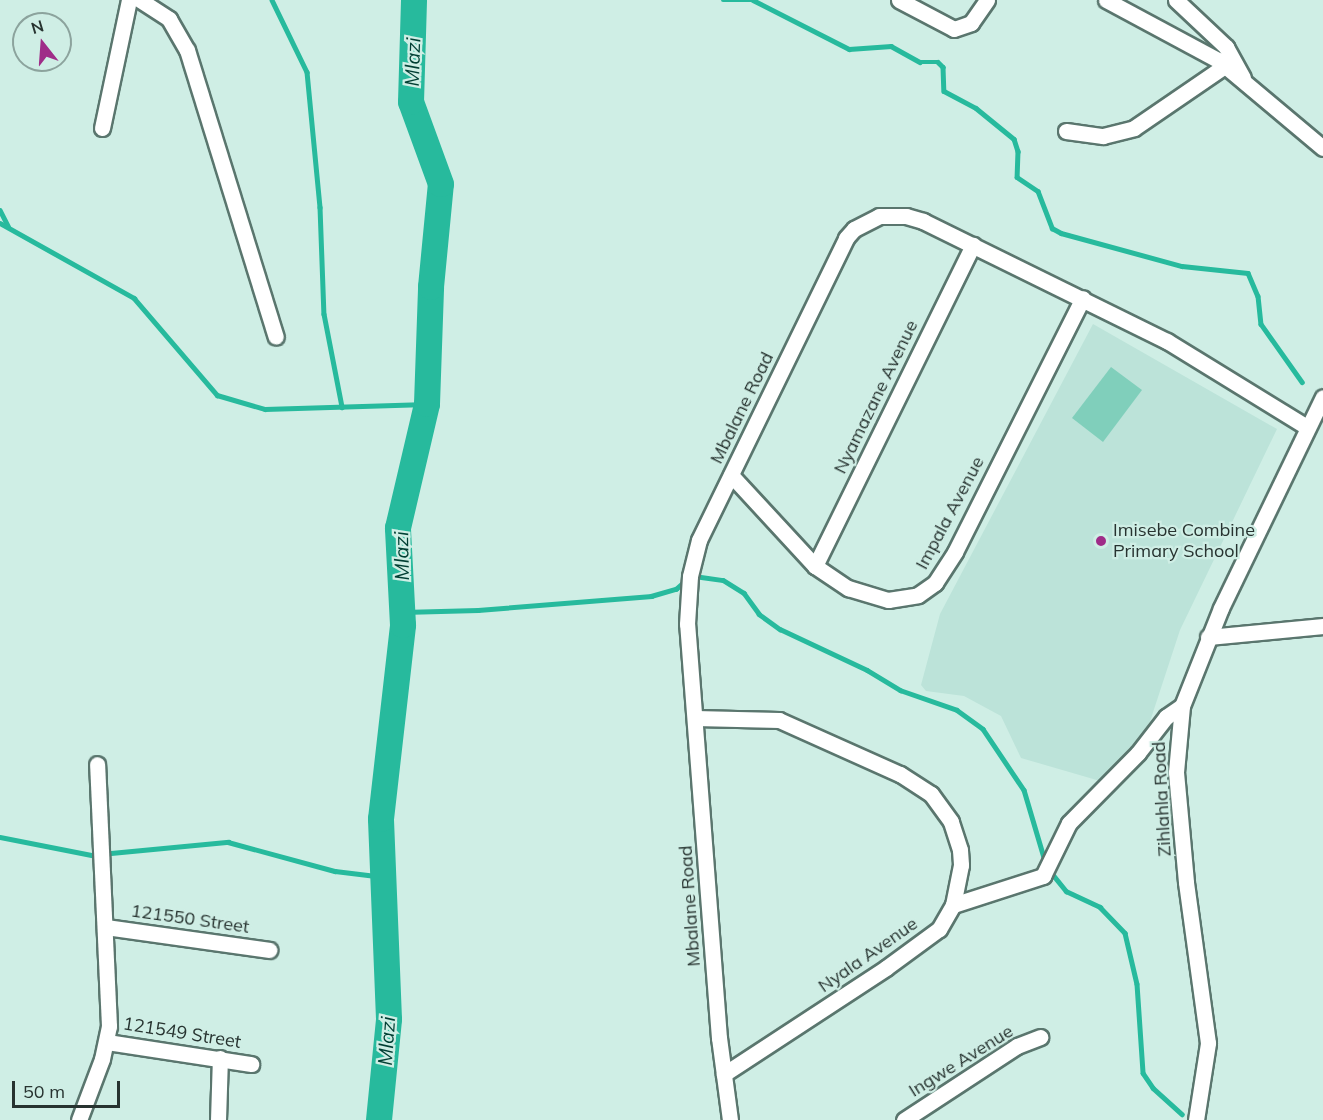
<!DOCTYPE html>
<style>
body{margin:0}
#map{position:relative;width:1323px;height:1120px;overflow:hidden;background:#cfeee5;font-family:Mulish,sans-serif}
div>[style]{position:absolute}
.built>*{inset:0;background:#bce3d9}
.green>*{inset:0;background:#80cfbb}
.stream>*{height:4.5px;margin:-2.25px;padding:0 2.25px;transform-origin:2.25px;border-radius:2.25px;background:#27ba9d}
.river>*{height:26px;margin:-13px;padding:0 13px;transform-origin:13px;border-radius:13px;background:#27ba9d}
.roads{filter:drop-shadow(2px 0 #5a766e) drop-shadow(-2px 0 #5a766e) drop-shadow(0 2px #5a766e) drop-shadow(0 -2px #5a766e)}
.street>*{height:15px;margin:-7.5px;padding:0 7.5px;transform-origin:7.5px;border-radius:7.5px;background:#fff}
.dots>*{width:16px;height:16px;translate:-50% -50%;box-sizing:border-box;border:3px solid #cfeee5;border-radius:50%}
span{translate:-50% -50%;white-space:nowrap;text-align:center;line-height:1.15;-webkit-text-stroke:4.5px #cfeee5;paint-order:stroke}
.street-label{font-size:18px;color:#273330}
.poi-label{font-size:18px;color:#273330}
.left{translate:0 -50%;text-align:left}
.water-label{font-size:20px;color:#003f33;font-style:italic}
.north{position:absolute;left:12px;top:12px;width:60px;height:60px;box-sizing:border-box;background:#cfeee5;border:2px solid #8ca39d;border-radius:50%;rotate:343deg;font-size:16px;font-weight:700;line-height:24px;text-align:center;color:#273330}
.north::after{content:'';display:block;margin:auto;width:21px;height:27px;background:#9f2c88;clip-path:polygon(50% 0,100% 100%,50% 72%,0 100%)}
.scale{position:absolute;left:12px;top:1081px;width:108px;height:27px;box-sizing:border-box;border:3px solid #273330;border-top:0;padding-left:8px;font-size:18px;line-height:21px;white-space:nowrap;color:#273330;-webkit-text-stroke:4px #cfeee5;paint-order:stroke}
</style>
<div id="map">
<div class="built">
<div style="clip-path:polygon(1093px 324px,1277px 429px,1180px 630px,1141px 749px,1107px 783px,1021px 758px,1001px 716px,964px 696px,926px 691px,921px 685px,940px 614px)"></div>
</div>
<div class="green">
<div style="clip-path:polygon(1111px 367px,1142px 390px,1103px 442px,1072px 418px)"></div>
</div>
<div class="stream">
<div style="left:272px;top:0;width:80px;rotate:64.1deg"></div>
<div style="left:307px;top:72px;width:136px;rotate:84.5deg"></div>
<div style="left:320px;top:207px;width:107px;rotate:87.9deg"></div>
<div style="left:324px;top:314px;width:95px;rotate:79deg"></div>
<div style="left:723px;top:0;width:30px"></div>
<div style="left:753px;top:0;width:108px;rotate:27deg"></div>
<div style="left:849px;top:49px;width:42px;rotate:-4.1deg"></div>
<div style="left:891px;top:46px;width:33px;rotate:29deg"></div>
<div style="left:920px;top:62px;width:18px"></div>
<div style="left:938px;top:62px;width:7px;rotate:45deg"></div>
<div style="left:943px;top:67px;width:24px;rotate:88deg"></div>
<div style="left:944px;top:91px;width:36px;rotate:28deg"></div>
<div style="left:976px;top:108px;width:49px;rotate:39.2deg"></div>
<div style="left:1014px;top:139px;width:13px;rotate:72deg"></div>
<div style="left:1018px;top:151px;width:26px;rotate:92deg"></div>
<div style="left:1017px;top:177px;width:25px;rotate:34deg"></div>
<div style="left:1038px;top:191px;width:40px;rotate:69deg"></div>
<div style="left:1052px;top:228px;width:10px;rotate:29deg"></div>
<div style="left:1061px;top:233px;width:125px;rotate:15.3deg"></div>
<div style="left:1182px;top:266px;width:66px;rotate:6.1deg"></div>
<div style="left:1248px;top:273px;width:25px;rotate:67deg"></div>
<div style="left:1258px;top:296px;width:28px;rotate:84deg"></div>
<div style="left:1261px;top:324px;width:71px;rotate:54.7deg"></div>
<div style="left:0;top:210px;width:18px;rotate:63deg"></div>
<div style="left:0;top:223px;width:154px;rotate:29.2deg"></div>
<div style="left:134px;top:298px;width:128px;rotate:49.4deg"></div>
<div style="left:217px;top:395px;width:50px;rotate:16.3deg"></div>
<div style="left:265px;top:409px;width:162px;rotate:-1.8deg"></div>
<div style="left:694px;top:576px;width:29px;rotate:8deg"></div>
<div style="left:723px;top:580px;width:25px;rotate:32deg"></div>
<div style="left:744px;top:593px;width:26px;rotate:54deg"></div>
<div style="left:759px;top:614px;width:26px;rotate:36deg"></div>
<div style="left:780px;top:629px;width:96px;rotate:25.2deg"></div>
<div style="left:867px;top:670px;width:39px;rotate:31deg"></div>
<div style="left:900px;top:690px;width:60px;rotate:19.3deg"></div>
<div style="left:957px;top:710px;width:32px;rotate:36deg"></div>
<div style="left:983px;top:729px;width:73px;rotate:56.1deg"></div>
<div style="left:1024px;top:790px;width:74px;rotate:73.5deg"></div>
<div style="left:403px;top:612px;width:75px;rotate:-1.5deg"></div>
<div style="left:478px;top:610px;width:174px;rotate:-4.6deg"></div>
<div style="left:651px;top:596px;width:26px;rotate:-16deg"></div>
<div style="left:676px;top:589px;width:15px;rotate:-42deg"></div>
<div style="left:0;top:837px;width:94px;rotate:11.1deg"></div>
<div style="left:111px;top:853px;width:118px;rotate:-5.4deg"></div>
<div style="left:228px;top:842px;width:111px;rotate:15.2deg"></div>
<div style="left:335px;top:871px;width:49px;rotate:7deg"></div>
<div style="left:1050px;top:871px;width:26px;rotate:51deg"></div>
<div style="left:1066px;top:891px;width:38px;rotate:25deg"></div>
<div style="left:1100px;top:907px;width:36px;rotate:46deg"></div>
<div style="left:1125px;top:933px;width:52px;rotate:76.8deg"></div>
<div style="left:1137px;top:984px;width:89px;rotate:86.1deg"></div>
<div style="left:1143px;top:1073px;width:18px;rotate:56deg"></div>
<div style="left:1153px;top:1088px;width:39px;rotate:42deg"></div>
</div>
<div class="river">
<div style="left:379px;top:1120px;width:101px;rotate:-84.3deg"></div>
<div style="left:389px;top:1019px;width:200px;rotate:-92.3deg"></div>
<div style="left:381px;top:819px;width:195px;rotate:-83.5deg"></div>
<div style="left:403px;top:625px;width:97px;rotate:-93deg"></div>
<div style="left:398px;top:528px;width:127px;rotate:-76.8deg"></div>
<div style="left:427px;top:404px;width:117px;rotate:-88deg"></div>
<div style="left:431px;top:287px;width:103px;rotate:-84.5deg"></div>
<div style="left:441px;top:184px;width:87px;rotate:-110.1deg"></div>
<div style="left:411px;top:102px;width:102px;rotate:-88.3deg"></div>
</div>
<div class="roads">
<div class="street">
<div style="left:140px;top:0;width:35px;rotate:33deg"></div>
<div style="left:169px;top:19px;width:36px;rotate:60deg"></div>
<div style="left:187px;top:50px;width:300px;rotate:72.8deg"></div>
<div style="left:899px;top:0;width:62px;rotate:27.8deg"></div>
<div style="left:954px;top:29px;width:18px;rotate:-19deg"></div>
<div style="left:971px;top:23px;width:28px;rotate:-55deg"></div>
<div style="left:1106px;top:0;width:127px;rotate:28.2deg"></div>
<div style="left:1218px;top:60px;width:137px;rotate:40deg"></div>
<div style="left:1176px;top:0;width:69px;rotate:43.2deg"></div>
<div style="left:1226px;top:47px;width:35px;rotate:61deg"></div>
<div style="left:102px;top:128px;width:131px;rotate:-78.1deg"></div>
<div style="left:1066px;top:131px;width:37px;rotate:8deg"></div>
<div style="left:1103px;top:136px;width:32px;rotate:-14deg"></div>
<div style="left:1134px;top:128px;width:112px;rotate:-34.4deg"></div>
<div style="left:731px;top:475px;width:124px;rotate:47.3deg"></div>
<div style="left:815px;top:566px;width:40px;rotate:34deg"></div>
<div style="left:848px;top:588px;width:42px;rotate:16.7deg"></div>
<div style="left:888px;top:600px;width:30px;rotate:-9deg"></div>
<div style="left:918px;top:595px;width:21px;rotate:-35deg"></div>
<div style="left:935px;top:583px;width:37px;rotate:-57deg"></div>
<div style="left:955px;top:552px;width:284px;rotate:-63.3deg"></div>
<div style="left:815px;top:566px;width:358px;rotate:-63.8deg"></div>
<div style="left:1208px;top:637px;width:116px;rotate:-5.5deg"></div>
<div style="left:695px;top:718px;width:84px;rotate:1.4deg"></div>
<div style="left:779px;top:720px;width:133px;rotate:24.1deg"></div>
<div style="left:900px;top:774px;width:37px;rotate:33deg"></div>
<div style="left:931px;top:794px;width:34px;rotate:54deg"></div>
<div style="left:951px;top:822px;width:29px;rotate:72deg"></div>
<div style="left:960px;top:850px;width:15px;rotate:86deg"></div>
<div style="left:961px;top:865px;width:41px;rotate:101.3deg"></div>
<div style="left:953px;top:905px;width:28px;rotate:120deg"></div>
<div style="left:939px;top:929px;width:66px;rotate:143.7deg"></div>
<div style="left:886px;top:968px;width:194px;rotate:146.8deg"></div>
<div style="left:953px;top:905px;width:95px;rotate:-17.9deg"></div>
<div style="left:1043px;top:876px;width:59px;rotate:-63.9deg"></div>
<div style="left:1069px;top:823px;width:98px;rotate:-45.4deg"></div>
<div style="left:1138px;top:753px;width:46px;rotate:-52.1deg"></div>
<div style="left:1166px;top:717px;width:19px;rotate:-35deg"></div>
<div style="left:106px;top:927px;width:165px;rotate:8deg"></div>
<div style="left:107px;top:1042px;width:146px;rotate:8.7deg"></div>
<div style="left:79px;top:1120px;width:65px;rotate:-69.3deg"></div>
<div style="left:102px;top:1059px;width:34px;rotate:-78deg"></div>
<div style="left:109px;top:1026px;width:262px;rotate:-92.6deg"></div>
<div style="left:218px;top:1120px;width:62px;rotate:-88.2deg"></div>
<div style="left:730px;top:1120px;width:83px;rotate:-97.6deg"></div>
<div style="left:719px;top:1038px;width:415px;rotate:-94.4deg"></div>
<div style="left:687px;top:624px;width:48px;rotate:-86.4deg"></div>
<div style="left:690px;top:576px;width:37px;rotate:-76deg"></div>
<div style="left:699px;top:540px;width:336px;rotate:-64deg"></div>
<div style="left:846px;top:238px;width:12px;rotate:-48deg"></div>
<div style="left:854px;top:229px;width:28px;rotate:-27deg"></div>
<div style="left:879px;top:216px;width:27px"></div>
<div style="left:906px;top:216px;width:18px;rotate:16deg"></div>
<div style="left:923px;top:221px;width:272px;rotate:26.2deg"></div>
<div style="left:1167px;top:341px;width:164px;rotate:31.6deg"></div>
<div style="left:904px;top:1120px;width:135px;rotate:-33.2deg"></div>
<div style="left:1017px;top:1046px;width:25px;rotate:-21deg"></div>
<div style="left:1196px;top:1120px;width:78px;rotate:-81.1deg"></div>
<div style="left:1208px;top:1043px;width:162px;rotate:-97.8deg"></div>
<div style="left:1186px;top:882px;width:110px;rotate:-95.2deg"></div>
<div style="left:1176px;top:772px;width:66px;rotate:-84.8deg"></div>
<div style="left:1182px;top:706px;width:105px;rotate:-68.3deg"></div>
<div style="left:1221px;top:608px;width:234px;rotate:-64.2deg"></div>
</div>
</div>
<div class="dots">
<div style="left:1101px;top:541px;background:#9f2c88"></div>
</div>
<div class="street-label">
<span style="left:876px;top:397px;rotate:-64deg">Nyamazane Avenue</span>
<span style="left:742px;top:408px;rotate:-64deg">Mbalane Road</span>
<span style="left:950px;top:513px;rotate:-62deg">Impala Avenue</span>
<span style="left:1162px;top:799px;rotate:-93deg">Zihlahla Road</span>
<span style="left:690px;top:906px;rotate:-94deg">Mbalane Road</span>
<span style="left:190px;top:919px;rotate:8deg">121550 Street</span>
<span style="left:868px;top:955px;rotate:-35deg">Nyala Avenue</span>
<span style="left:182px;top:1033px;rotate:9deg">121549 Street</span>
<span style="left:961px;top:1061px;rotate:-32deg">Ingwe Avenue</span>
</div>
<div class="poi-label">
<span class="left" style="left:1113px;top:541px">Imisebe Combine<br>Primary School</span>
</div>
<div class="water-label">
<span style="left:412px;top:62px;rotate:-88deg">Mlazi</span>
<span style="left:401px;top:556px;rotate:-91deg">Mlazi</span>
<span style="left:386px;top:1041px;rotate:-86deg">Mlazi</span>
</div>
<div class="north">N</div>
<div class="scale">50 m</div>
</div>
